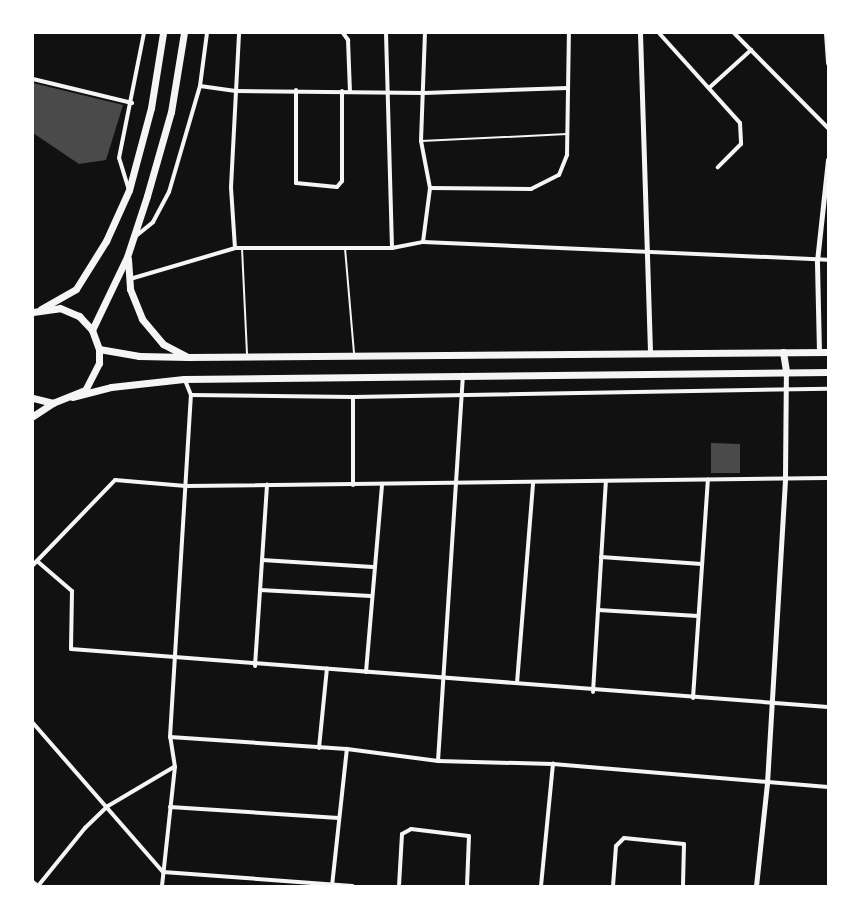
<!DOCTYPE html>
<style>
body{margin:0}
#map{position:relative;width:861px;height:919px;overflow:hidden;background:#111;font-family:"IBM Plex Sans",sans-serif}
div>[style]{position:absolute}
.building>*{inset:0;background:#4a4a4a}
.service>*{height:2px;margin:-1px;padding:0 1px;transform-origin:1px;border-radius:1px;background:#f5f5f5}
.minor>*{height:4px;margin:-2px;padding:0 2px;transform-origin:2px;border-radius:2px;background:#f5f5f5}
.tertiary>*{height:5px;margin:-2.5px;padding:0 2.5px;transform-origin:2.5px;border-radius:2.5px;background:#f5f5f5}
.trunk>*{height:7px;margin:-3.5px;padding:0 3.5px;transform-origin:3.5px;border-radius:3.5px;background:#f5f5f5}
span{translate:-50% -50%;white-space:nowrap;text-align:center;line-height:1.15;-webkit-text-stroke:4.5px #fff;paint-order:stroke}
.frame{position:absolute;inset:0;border:34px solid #fff;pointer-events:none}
</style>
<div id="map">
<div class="building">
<div style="clip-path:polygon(33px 83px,123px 105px,106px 160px,79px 164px,33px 133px)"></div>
<div style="clip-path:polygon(711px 443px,740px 444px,740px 473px,711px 473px)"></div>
</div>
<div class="service">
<div style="left:421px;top:141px;width:146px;rotate:-2.7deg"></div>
<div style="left:242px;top:248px;width:106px;rotate:87.3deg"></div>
<div style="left:345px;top:248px;width:105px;rotate:85.1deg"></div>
</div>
<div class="minor">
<div style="left:343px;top:33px;width:9px;rotate:54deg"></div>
<div style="left:348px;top:40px;width:51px;rotate:87.8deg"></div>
<div style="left:386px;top:33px;width:215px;rotate:88.4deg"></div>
<div style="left:659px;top:33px;width:121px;rotate:48deg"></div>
<div style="left:740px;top:123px;width:21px;rotate:87deg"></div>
<div style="left:741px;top:144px;width:33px;rotate:135deg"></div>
<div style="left:734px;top:33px;width:134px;rotate:45.3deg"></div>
<div style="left:33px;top:79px;width:102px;rotate:13.6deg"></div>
<div style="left:200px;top:86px;width:36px;rotate:8deg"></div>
<div style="left:236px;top:91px;width:188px;rotate:0.6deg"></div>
<div style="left:424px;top:93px;width:144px;rotate:-2deg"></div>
<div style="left:709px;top:88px;width:57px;rotate:-42.1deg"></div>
<div style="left:296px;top:90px;width:93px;rotate:90deg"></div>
<div style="left:296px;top:183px;width:41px;rotate:5.6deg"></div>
<div style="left:337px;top:187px;width:8px;rotate:-50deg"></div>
<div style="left:342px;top:181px;width:90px;rotate:-90deg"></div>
<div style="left:128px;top:187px;width:30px;rotate:-107deg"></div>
<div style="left:119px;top:158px;width:127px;rotate:-78.7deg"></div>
<div style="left:430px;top:188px;width:101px;rotate:0.6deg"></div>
<div style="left:531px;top:189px;width:31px;rotate:-27deg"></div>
<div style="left:559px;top:175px;width:22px;rotate:-68deg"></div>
<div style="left:567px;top:155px;width:122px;rotate:-89.1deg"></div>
<div style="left:136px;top:236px;width:22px;rotate:-39deg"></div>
<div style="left:153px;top:222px;width:34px;rotate:-62deg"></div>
<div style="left:169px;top:192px;width:110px;rotate:-73.7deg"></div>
<div style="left:200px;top:86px;width:53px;rotate:-82.5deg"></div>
<div style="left:423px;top:242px;width:54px;rotate:-82.6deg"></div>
<div style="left:430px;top:188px;width:48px;rotate:-100.8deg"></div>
<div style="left:421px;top:141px;width:108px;rotate:-87.9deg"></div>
<div style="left:235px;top:248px;width:61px;rotate:-93.8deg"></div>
<div style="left:231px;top:187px;width:154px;rotate:-87deg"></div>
<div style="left:130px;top:279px;width:109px;rotate:-16.4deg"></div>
<div style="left:235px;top:248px;width:157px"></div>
<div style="left:392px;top:248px;width:32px;rotate:-11deg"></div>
<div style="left:423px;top:242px;width:405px;rotate:2.5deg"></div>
<div style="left:191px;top:395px;width:162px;rotate:0.7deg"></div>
<div style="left:353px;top:397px;width:475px;rotate:-1deg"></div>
<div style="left:353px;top:485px;width:88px;rotate:-90deg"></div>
<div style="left:601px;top:557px;width:101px;rotate:4deg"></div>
<div style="left:262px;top:560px;width:111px;rotate:3.6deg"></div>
<div style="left:37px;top:561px;width:46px;rotate:40.6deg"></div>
<div style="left:72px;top:591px;width:58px;rotate:91deg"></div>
<div style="left:71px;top:649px;width:759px;rotate:4.38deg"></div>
<div style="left:33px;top:565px;width:118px;rotate:-46deg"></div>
<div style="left:115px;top:480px;width:71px;rotate:4.8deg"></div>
<div style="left:186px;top:486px;width:642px;rotate:-0.71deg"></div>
<div style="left:260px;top:590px;width:111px;rotate:3.1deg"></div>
<div style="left:598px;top:610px;width:100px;rotate:3.4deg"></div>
<div style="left:255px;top:666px;width:182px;rotate:-86.2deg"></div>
<div style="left:366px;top:672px;width:189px;rotate:-85.1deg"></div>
<div style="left:517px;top:683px;width:200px;rotate:-85.4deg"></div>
<div style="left:593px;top:692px;width:210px;rotate:-86.5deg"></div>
<div style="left:693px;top:698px;width:219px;rotate:-86.1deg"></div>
<div style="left:33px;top:723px;width:198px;rotate:48.9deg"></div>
<div style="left:163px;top:872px;width:190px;rotate:4.2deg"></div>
<div style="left:170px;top:737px;width:177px;rotate:3.9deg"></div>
<div style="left:347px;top:749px;width:92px;rotate:7.5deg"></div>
<div style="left:438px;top:761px;width:115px;rotate:1.5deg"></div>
<div style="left:553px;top:764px;width:276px;rotate:4.8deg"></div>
<div style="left:319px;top:748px;width:80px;rotate:-84.3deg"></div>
<div style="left:438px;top:761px;width:387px;rotate:-86.3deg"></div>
<div style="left:170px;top:807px;width:169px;rotate:3.7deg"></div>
<div style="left:33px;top:882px;width:6px;rotate:39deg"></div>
<div style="left:38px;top:886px;width:75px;rotate:-51deg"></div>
<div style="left:85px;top:828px;width:32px;rotate:-44deg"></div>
<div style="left:108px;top:806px;width:77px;rotate:-30.6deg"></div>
<div style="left:162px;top:886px;width:120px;rotate:-83.8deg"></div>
<div style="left:175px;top:767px;width:30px;rotate:-99deg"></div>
<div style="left:170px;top:737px;width:343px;rotate:-86.5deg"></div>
<div style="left:191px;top:395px;width:16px;rotate:-112deg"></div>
<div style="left:332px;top:886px;width:138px;rotate:-83.8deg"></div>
<div style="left:399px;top:886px;width:52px;rotate:-86.7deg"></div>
<div style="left:402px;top:834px;width:10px;rotate:-29deg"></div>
<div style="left:411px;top:829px;width:58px;rotate:6.9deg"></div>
<div style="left:469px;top:836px;width:50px;rotate:92.3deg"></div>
<div style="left:541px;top:886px;width:123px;rotate:-84.4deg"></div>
<div style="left:613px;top:886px;width:40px;rotate:-85.7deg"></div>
<div style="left:616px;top:846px;width:11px;rotate:-45deg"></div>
<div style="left:624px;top:838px;width:60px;rotate:5.7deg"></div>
<div style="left:684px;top:844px;width:42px;rotate:91.4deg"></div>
</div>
<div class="tertiary">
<div style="left:640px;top:33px;width:320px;rotate:88.2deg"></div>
<div style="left:826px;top:33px;width:30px;rotate:86deg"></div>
<div style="left:819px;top:352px;width:91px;rotate:-91.3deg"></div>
<div style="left:817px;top:261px;width:102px;rotate:-83.8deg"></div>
<div style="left:756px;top:886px;width:104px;rotate:-83.9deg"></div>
<div style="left:767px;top:783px;width:307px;rotate:-86.6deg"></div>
<div style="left:785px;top:477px;width:105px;rotate:-89.5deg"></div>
</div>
<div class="trunk">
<div style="left:128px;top:259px;width:30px;rotate:86deg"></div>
<div style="left:130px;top:289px;width:32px;rotate:68deg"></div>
<div style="left:142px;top:319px;width:33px;rotate:50deg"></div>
<div style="left:163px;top:344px;width:26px;rotate:28deg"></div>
<div style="left:41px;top:309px;width:40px;rotate:-29.7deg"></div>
<div style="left:76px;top:289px;width:57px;rotate:-58deg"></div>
<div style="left:106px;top:241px;width:56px;rotate:-65.7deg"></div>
<div style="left:129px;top:190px;width:85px;rotate:-75deg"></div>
<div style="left:151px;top:108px;width:76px;rotate:-80.9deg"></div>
<div style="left:33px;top:312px;width:27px;rotate:-8deg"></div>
<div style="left:60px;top:308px;width:21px;rotate:23deg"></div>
<div style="left:79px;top:316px;width:19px;rotate:47deg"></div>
<div style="left:92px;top:330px;width:20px;rotate:70deg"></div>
<div style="left:99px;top:349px;width:14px;rotate:90deg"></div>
<div style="left:99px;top:363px;width:30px;rotate:117deg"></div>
<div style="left:85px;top:390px;width:35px;rotate:158deg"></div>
<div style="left:53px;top:403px;width:21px;rotate:-166deg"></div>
<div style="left:92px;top:330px;width:81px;rotate:-64.4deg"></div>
<div style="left:127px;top:257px;width:64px;rotate:-71.8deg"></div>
<div style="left:147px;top:196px;width:87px;rotate:-74.1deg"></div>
<div style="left:171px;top:112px;width:80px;rotate:-80.7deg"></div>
<div style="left:99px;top:349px;width:41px;rotate:9.9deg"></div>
<div style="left:139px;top:356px;width:49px;rotate:1.2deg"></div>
<div style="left:188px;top:357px;width:640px;rotate:-0.45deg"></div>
<div style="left:783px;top:352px;width:20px;rotate:81deg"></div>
<div style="left:72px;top:397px;width:40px;rotate:-14.4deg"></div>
<div style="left:111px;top:387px;width:73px;rotate:-6.3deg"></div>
<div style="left:184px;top:379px;width:644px;rotate:-0.62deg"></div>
<div style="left:33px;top:416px;width:24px;rotate:-33deg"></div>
</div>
<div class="frame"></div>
</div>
